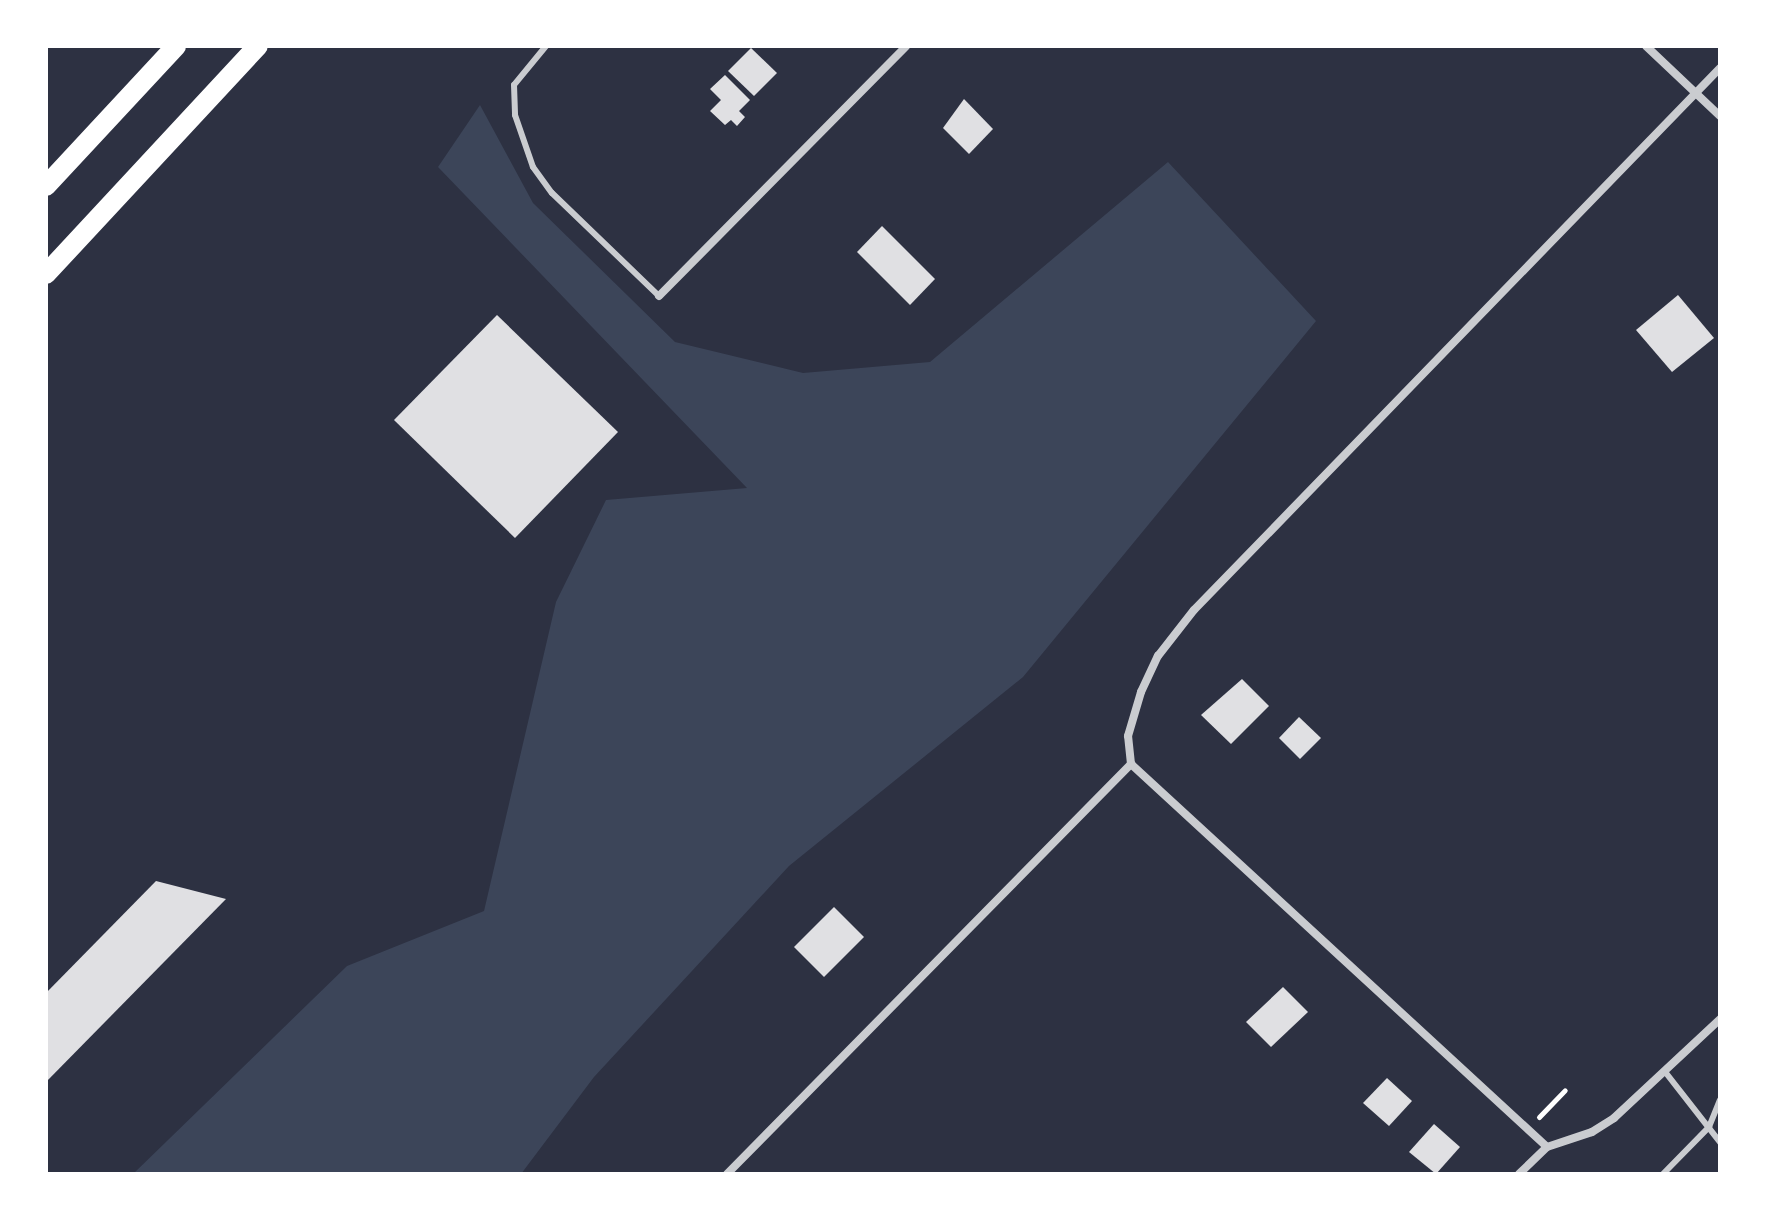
<!DOCTYPE html>
<style>
body{margin:0}
#map{position:relative;width:1766px;height:1220px;overflow:hidden;background:#2d3142;font-family:Overpass,sans-serif}
div>[style]{position:absolute}
.green>*{inset:0;background:#3c4559}
.building>*{inset:0;background:#e0e0e3}
.path>*{height:5px;margin:-2.5px;padding:0 2.5px;transform-origin:2.5px;border-radius:2.5px;background:#fff}
.service>*{height:6px;margin:-3px;padding:0 3px;transform-origin:3px;border-radius:3px;background:#caccd0}
.minor>*{height:8px;margin:-4px;padding:0 4px;transform-origin:4px;border-radius:4px;background:#caccd0}
.primary>*{height:20px;margin:-10px;padding:0 10px;transform-origin:10px;border-radius:10px;background:#fff}
span{translate:-50% -50%;white-space:nowrap;text-align:center;line-height:1.15;-webkit-text-stroke:7px #fff;paint-order:stroke}
.frame{position:absolute;inset:0;border:48px solid #fff;pointer-events:none}
</style>
<div id="map">
<div class="green">
<div style="clip-path:polygon(480px 105px,533px 203px,675px 342px,803px 373px,930px 362px,1168px 162px,1316px 321px,1023px 677px,789px 866px,594px 1077px,521px 1174px,133px 1174px,347px 966px,484px 911px,556px 602px,606px 500px,747px 488px,438px 167px)"></div>
</div>
<div class="building">
<div style="clip-path:polygon(751px 48px,777px 73px,754px 96px,728px 71px)"></div>
<div style="clip-path:polygon(725px 75px,750px 100px,739px 111px,745px 117px,737px 126px,731px 120px,725px 125px,710px 111px,721px 100px,710px 89px)"></div>
<div style="clip-path:polygon(964px 99px,993px 129px,969px 154px,943px 128px)"></div>
<div style="clip-path:polygon(882px 226px,935px 279px,910px 305px,857px 252px)"></div>
<div style="clip-path:polygon(1678px 295px,1714px 338px,1672px 372px,1636px 330px)"></div>
<div style="clip-path:polygon(497px 315px,618px 432px,515px 538px,394px 420px)"></div>
<div style="clip-path:polygon(1242px 679px,1269px 706px,1231px 744px,1201px 715px)"></div>
<div style="clip-path:polygon(1299px 717px,1321px 738px,1300px 759px,1279px 738px)"></div>
<div style="clip-path:polygon(156px 881px,226px 899px,46px 1082px,46px 993px)"></div>
<div style="clip-path:polygon(834px 907px,864px 937px,824px 977px,794px 947px)"></div>
<div style="clip-path:polygon(1283px 987px,1308px 1012px,1271px 1047px,1246px 1022px)"></div>
<div style="clip-path:polygon(1387px 1078px,1412px 1101px,1389px 1126px,1363px 1103px)"></div>
<div style="clip-path:polygon(1434px 1124px,1460px 1147px,1436px 1174px,1409px 1152px)"></div>
</div>
<div class="path">
<div style="left:1539px;top:1117px;width:37px;rotate:-46deg"></div>
</div>
<div class="service">
<div style="left:546px;top:46px;width:50px;rotate:129.4deg"></div>
<div style="left:514px;top:85px;width:30px;rotate:88deg"></div>
<div style="left:515px;top:115px;width:55px;rotate:70.9deg"></div>
<div style="left:533px;top:167px;width:32px;rotate:54deg"></div>
<div style="left:552px;top:193px;width:149px;rotate:43.9deg"></div>
<div style="left:1666px;top:1073px;width:88px;rotate:52deg"></div>
<div style="left:1663px;top:1174px;width:66px;rotate:-45.6deg"></div>
<div style="left:1709px;top:1127px;width:29px;rotate:-68deg"></div>
</div>
<div class="minor">
<div style="left:1646px;top:46px;width:102px;rotate:43.4deg"></div>
<div style="left:659px;top:296px;width:351px;rotate:-45.3deg"></div>
<div style="left:1131px;top:764px;width:565px;rotate:42.63deg"></div>
<div style="left:727px;top:1174px;width:576px;rotate:-45.42deg"></div>
<div style="left:1131px;top:764px;width:28px;rotate:-96deg"></div>
<div style="left:1128px;top:736px;width:46px;rotate:-73.5deg"></div>
<div style="left:1141px;top:692px;width:40px;rotate:-65deg"></div>
<div style="left:1158px;top:656px;width:58px;rotate:-52deg"></div>
<div style="left:1194px;top:610px;width:755px;rotate:-45.86deg"></div>
<div style="left:1519px;top:1174px;width:39px;rotate:-44deg"></div>
<div style="left:1547px;top:1147px;width:47px;rotate:-18.4deg"></div>
<div style="left:1592px;top:1132px;width:26px;rotate:-32deg"></div>
<div style="left:1614px;top:1118px;width:145px;rotate:-43deg"></div>
</div>
<div class="primary">
<div style="left:46px;top:186px;width:191px;rotate:-47.1deg"></div>
<div style="left:46px;top:274px;width:311px;rotate:-47.1deg"></div>
</div>
<div class="frame"></div>
</div>
